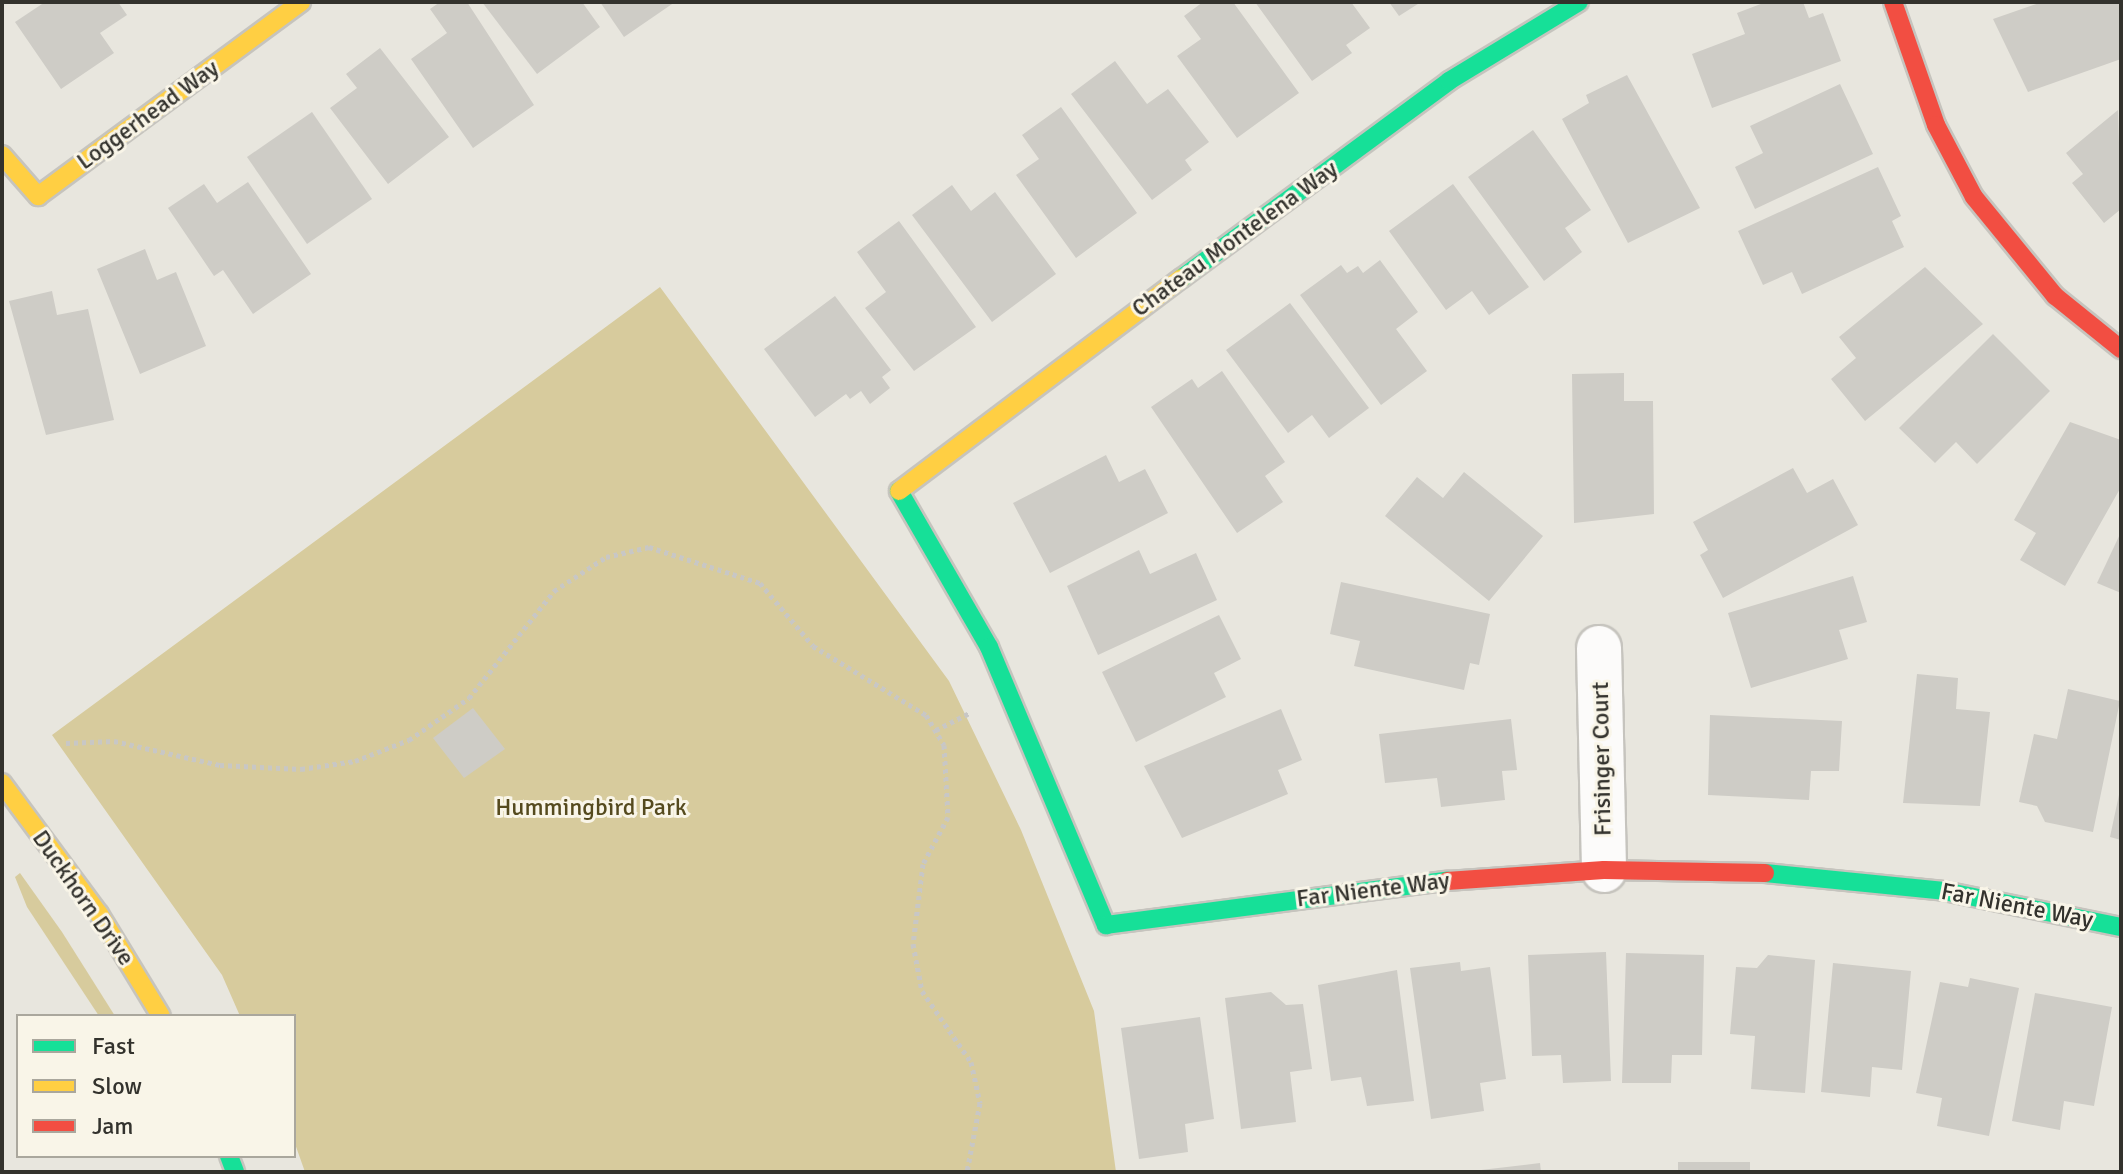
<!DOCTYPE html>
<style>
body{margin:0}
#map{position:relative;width:2123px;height:1174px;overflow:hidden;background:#e8e6de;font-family:Signika,sans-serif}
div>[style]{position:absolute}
.green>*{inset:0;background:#d7cb9d}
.building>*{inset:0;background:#ceccc6}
.path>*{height:5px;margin-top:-2.5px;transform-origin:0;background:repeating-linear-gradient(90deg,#c8c7c5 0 4px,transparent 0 8px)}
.roads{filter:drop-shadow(2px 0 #c6c4be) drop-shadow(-2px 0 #c6c4be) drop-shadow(0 2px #c6c4be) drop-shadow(0 -2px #c6c4be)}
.street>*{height:44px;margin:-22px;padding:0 22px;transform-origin:22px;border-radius:22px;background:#fcfbfa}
.fast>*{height:18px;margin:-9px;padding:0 9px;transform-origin:9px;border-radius:9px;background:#16e098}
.slow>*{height:18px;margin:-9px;padding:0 9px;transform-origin:9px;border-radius:9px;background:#ffcf43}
.jam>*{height:18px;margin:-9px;padding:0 9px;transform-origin:9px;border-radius:9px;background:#f24e42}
span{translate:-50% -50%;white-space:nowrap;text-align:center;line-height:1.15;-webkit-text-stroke:6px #f9f5e8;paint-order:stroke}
.street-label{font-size:24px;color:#33322d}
.park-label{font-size:24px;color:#554a1e}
.frame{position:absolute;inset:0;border:4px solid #33322d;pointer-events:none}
.legend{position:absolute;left:16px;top:1014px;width:280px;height:144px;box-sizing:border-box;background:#f9f5e8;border:2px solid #aaa79d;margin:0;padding:10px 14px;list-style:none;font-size:24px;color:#33322d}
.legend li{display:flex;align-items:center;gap:16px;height:40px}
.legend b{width:40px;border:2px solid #aaa79d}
</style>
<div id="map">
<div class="green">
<div style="clip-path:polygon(660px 287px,949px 681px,1021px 830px,1094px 1011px,1116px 1172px,305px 1172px,294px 1141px,294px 1016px,240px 1016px,222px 975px,52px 735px)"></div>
<div style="clip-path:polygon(20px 873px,62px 932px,115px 1016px,99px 1016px,27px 907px,15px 877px)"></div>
</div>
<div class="building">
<div style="clip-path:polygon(45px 2px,118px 2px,127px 15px,100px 33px,114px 53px,61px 89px,15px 22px)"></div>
<div style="clip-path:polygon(440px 2px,467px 2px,534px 105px,473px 148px,411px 59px,447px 33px,430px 9px)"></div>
<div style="clip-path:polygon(482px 2px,582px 2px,600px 27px,537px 74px)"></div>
<div style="clip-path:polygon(600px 2px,675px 2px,624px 37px)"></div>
<div style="clip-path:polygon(1203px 2px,1233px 2px,1299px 93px,1237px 138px,1177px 56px,1201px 39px,1184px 16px)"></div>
<div style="clip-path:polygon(1255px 2px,1351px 2px,1370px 28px,1346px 45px,1352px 53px,1312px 81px)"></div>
<div style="clip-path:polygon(1389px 2px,1421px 2px,1399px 16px)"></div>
<div style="clip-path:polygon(1766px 2px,1803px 2px,1809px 18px,1823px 13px,1841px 61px,1712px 108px,1692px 54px,1745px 34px,1737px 13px)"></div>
<div style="clip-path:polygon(2042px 2px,2121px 2px,2121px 59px,2028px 92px,1993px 19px)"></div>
<div style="clip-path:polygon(380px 48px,449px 137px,388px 184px,330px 108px,357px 88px,346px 74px)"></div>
<div style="clip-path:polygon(1115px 61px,1147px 104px,1168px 89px,1209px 142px,1185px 160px,1192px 170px,1152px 200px,1071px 94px)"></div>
<div style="clip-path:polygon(1627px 75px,1700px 208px,1628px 243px,1562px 119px,1589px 103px,1586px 95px)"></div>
<div style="clip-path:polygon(1840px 84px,1873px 154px,1755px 209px,1735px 167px,1763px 153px,1750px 126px)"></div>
<div style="clip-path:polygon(1061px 107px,1137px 213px,1076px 258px,1016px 175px,1039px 159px,1022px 135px)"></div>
<div style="clip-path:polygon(2118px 110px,2121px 209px,2104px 223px,2072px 183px,2083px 174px,2066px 153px)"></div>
<div style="clip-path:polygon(312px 112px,372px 199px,307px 244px,247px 157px)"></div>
<div style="clip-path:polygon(1533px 130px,1591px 210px,1565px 228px,1582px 252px,1544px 281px,1468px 177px)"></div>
<div style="clip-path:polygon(1878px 167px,1901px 216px,1892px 221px,1904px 247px,1802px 294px,1792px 272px,1763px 285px,1738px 231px)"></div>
<div style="clip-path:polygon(248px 182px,311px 274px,253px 314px,223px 270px,214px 276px,168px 208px,204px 184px,217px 203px)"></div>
<div style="clip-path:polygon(1453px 184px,1529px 287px,1489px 315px,1472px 291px,1446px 310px,1389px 231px)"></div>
<div style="clip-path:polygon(952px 185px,971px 211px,995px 192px,1056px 274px,992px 322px,912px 215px)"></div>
<div style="clip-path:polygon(899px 221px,976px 327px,914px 371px,865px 308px,886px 292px,857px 252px)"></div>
<div style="clip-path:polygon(145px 249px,157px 280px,176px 272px,206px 346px,140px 374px,97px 269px)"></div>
<div style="clip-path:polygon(1380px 260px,1418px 312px,1396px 329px,1427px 371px,1381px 405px,1300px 295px,1341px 265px,1347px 273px,1358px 266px,1363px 273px)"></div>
<div style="clip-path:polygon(1925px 267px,1983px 324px,1865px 421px,1831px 379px,1856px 358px,1839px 337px)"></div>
<div style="clip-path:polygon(52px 291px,57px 315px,88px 309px,114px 420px,46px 435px,9px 301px)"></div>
<div style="clip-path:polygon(835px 296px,891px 370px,882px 377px,890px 388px,870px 404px,861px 391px,850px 399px,846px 394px,815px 417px,764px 349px)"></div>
<div style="clip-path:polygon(1290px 303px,1369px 408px,1329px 438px,1312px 415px,1288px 433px,1226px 350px)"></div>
<div style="clip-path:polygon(1993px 334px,2050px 391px,1977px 464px,1956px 442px,1935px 463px,1899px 428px)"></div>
<div style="clip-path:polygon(1222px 371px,1285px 462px,1265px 476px,1283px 502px,1237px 533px,1151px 407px,1192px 379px,1198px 388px)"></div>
<div style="clip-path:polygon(1624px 373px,1624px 401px,1653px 401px,1654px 514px,1574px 523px,1572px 374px)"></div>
<div style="clip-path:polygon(2070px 422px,2121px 440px,2121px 487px,2065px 586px,2020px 560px,2036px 533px,2014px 520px)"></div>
<div style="clip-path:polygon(1106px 455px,1119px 482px,1145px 469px,1168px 513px,1050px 573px,1013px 503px)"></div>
<div style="clip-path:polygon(1793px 468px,1807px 493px,1833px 479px,1858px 525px,1723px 598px,1700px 555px,1708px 550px,1693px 522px)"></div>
<div style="clip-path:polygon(1464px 472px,1543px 536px,1489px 601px,1385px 516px,1417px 477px,1443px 498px)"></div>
<div style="clip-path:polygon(2121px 532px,2121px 593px,2097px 583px)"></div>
<div style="clip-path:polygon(1139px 550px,1150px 574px,1196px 553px,1217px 600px,1098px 655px,1067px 586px)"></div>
<div style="clip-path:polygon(1853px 576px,1867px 622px,1839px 630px,1848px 659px,1751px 688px,1728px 613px)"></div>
<div style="clip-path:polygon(1341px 582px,1490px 614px,1479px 665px,1470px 663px,1464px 690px,1354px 666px,1360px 641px,1330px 634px)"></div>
<div style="clip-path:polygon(1219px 615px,1241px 659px,1214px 673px,1226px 697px,1136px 742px,1102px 672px)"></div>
<div style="clip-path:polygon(1917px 674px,1958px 678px,1956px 709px,1990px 712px,1980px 806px,1903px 803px)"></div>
<div style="clip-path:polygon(2068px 689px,2120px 701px,2093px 832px,2045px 822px,2037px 806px,2019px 802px,2034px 734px,2057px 739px)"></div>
<div style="clip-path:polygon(473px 708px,505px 749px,464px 778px,433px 738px)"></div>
<div style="clip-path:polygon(1281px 709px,1302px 760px,1278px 770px,1288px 794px,1182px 838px,1144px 766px)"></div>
<div style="clip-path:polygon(1710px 715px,1842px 721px,1839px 771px,1811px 771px,1809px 800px,1708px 795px)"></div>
<div style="clip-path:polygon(1511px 719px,1517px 770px,1502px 771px,1505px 800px,1441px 807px,1437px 778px,1385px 783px,1379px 734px)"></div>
<div style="clip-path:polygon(2120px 790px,2121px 791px,2121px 840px,2110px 837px)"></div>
<div style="clip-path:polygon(1606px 952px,1611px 1081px,1563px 1083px,1561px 1055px,1532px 1056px,1528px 955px)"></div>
<div style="clip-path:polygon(1626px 953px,1704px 955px,1702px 1055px,1672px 1055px,1671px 1083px,1622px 1083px)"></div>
<div style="clip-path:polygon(1768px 955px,1815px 960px,1805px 1093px,1751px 1089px,1755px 1036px,1730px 1034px,1736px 967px,1757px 968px)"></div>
<div style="clip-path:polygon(1460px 962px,1461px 971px,1490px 967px,1506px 1079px,1480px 1083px,1484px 1111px,1431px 1119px,1410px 968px)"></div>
<div style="clip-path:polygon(1833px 963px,1911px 971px,1902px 1070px,1872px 1067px,1870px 1097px,1821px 1092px)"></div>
<div style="clip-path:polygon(1397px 970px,1414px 1101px,1367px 1106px,1361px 1077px,1331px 1081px,1318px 985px)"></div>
<div style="clip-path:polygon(1970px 978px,2019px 988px,1989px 1136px,1937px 1126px,1942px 1098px,1916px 1093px,1940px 982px,1968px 987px)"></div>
<div style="clip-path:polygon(1271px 992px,1286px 1005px,1303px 1004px,1312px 1069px,1290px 1072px,1296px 1122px,1241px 1129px,1225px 998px)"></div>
<div style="clip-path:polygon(2035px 993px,2112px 1007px,2094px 1106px,2064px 1101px,2060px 1130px,2012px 1121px)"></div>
<div style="clip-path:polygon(1200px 1017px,1214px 1119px,1185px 1124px,1188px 1152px,1139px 1159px,1121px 1028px)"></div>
<div style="clip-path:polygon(1678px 1162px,1750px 1162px,1750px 1172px,1678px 1172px)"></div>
<div style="clip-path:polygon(1540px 1163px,1541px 1172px,1481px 1172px,1481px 1170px)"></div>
</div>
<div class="path">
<div style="left:936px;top:730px;width:37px;rotate:-27deg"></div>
<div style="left:66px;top:743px;width:48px;rotate:-2.4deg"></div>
<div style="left:114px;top:741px;width:109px;rotate:12.8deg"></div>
<div style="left:220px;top:765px;width:81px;rotate:2.8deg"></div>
<div style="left:301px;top:769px;width:55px;rotate:-8.4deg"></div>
<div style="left:355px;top:761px;width:58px;rotate:-21.3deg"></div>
<div style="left:409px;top:740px;width:73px;rotate:-35deg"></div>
<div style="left:469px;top:698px;width:137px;rotate:-51.5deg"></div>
<div style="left:554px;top:591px;width:62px;rotate:-33.2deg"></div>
<div style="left:606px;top:557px;width:44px;rotate:-13.1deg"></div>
<div style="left:649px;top:547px;width:117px;rotate:18deg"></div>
<div style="left:760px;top:583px;width:82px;rotate:49.9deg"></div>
<div style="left:813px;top:646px;width:132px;rotate:31.4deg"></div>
<div style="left:926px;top:715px;width:35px;rotate:59deg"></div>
<div style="left:944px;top:745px;width:72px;rotate:86.8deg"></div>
<div style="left:948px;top:817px;width:53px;rotate:118deg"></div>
<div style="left:923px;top:864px;width:81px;rotate:97.1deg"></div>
<div style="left:913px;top:944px;width:48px;rotate:79.2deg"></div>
<div style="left:922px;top:991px;width:86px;rotate:55.4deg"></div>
<div style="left:971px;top:1062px;width:42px;rotate:77.6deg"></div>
<div style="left:980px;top:1103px;width:70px;rotate:100.7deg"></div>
</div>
<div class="roads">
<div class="street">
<div style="left:1599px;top:648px;width:222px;rotate:88.7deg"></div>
</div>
<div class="fast">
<div style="left:1182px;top:278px;width:332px;rotate:-36.4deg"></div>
<div style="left:1449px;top:81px;width:152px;rotate:-31.3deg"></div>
<div style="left:899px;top:491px;width:180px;rotate:60deg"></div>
<div style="left:989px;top:647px;width:302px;rotate:67.2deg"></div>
<div style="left:1106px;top:925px;width:344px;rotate:-7.4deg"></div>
<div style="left:1765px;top:873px;width:180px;rotate:5.7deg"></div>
<div style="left:1944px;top:891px;width:181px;rotate:11.5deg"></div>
<div style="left:229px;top:1156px;width:17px;rotate:69deg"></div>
</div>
<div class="slow">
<div style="left:2px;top:155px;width:55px;rotate:48.7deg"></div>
<div style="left:38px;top:196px;width:327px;rotate:-36.4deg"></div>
<div style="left:899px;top:491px;width:354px;rotate:-37deg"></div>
<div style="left:2px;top:783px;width:163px;rotate:53.5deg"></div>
<div style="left:99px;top:914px;width:119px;rotate:58.7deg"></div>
</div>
<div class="jam">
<div style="left:1893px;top:2px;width:130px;rotate:70.7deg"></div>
<div style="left:1936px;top:125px;width:81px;rotate:62.2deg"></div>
<div style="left:1974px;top:197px;width:128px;rotate:50.7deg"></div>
<div style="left:2055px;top:296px;width:85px;rotate:38.8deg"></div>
<div style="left:1447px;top:881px;width:157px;rotate:-4deg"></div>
<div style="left:1604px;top:870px;width:161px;rotate:1.1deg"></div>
</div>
</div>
<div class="street-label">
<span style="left:148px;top:115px;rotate:-36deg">Loggerhead Way</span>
<span style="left:1235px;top:239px;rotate:-36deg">Chateau Montelena Way</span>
<span style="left:1602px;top:759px;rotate:-91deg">Frisinger Court</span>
<span style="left:1373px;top:890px;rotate:-7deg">Far Niente Way</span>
<span style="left:83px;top:898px;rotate:55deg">Duckhorn Drive</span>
<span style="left:2017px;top:906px;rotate:11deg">Far Niente Way</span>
</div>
<div class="park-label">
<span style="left:591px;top:808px">Hummingbird Park</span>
</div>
<div class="frame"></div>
<ul class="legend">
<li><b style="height:10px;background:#16e098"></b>Fast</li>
<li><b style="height:10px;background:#ffcf43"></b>Slow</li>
<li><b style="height:10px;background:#f24e42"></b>Jam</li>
</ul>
</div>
